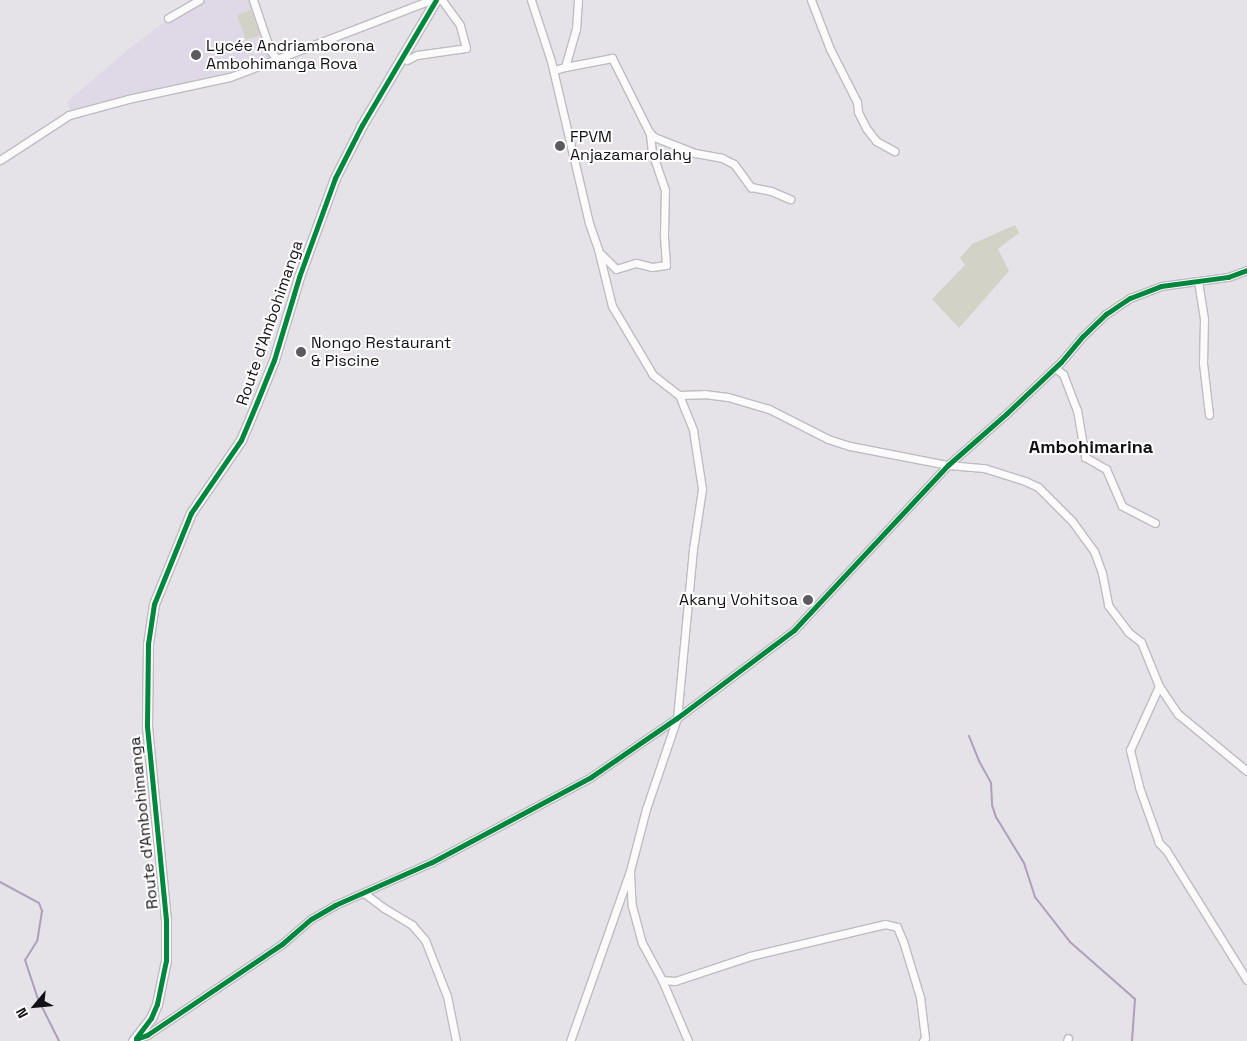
<!DOCTYPE html>
<meta charset="utf-8">
<style>
body{margin:0}
#map{position:relative;width:1247px;height:1041px;overflow:hidden;background:#e5e2e8;font-family:"Space Grotesk",sans-serif}
div>[style]{position:absolute}
.built>*{inset:0;background:#dfd8e6}
.green>*{inset:0;background:#d3d2c6}
.stream>*{height:2px;margin:-1px;padding:0 1px;transform-origin:1px;border-radius:1px;background:#aca0ba}
.roads{filter:drop-shadow(1px 0 #bebcc1) drop-shadow(-1px 0 #bebcc1) drop-shadow(0 1px #bebcc1) drop-shadow(0 -1px #bebcc1)}
.minor>*{height:7px;margin:-3.5px;padding:0 3.5px;transform-origin:3.5px;border-radius:3.5px;background:#fbfbfc}
.tertiary>*{height:9px;margin:-4.5px;padding:0 4.5px;transform-origin:4.5px;border-radius:4.5px;background:#fbfbfc}
.cycleway>*{height:5px;margin:-2.5px;padding:0 2.5px;transform-origin:2.5px;border-radius:2.5px;background:#00873e}
.dots>*{width:14px;height:14px;translate:-50% -50%;box-sizing:border-box;border:2px solid #fff;border-radius:50%}
span{translate:-50% -50%;white-space:nowrap;text-align:center;line-height:1.15;-webkit-text-stroke:4px #fff;paint-order:stroke}
.poi-label{font-size:16px;color:#131115}
.left{translate:0 -50%;text-align:left}
.right{translate:-100% -50%;text-align:right}
.street-label{font-size:16px;color:#131115}
.neighbourhood-label{font-size:18px;color:#131115;font-weight:700}
.north{position:absolute;left:10px;top:981px;width:50px;height:50px;-webkit-text-stroke:4px #fff;paint-order:stroke;rotate:242deg;font-size:14px;font-weight:700;line-height:20px;text-align:center;color:#131115}
.north::after{content:'';display:block;margin:auto;width:18px;height:22px;background:#131115;clip-path:polygon(50% 0,100% 100%,50% 72%,0 100%)}
</style>
<div id="map">
<div class="built">
<div style="clip-path:polygon(204px 0,252px 0,272px 58px,231px 74px,71px 112px,67px 102px,125px 52px,167px 20px)"></div>
</div>
<div class="green">
<div style="clip-path:polygon(251px 10px,260px 35px,246px 40px,237px 15px)"></div>
<div style="clip-path:polygon(1015px 225px,1019px 233px,998px 249px,1009px 271px,959px 328px,932px 299px,965px 265px,960px 258px,972px 244px)"></div>
</div>
<div class="stream">
<div style="left:969px;top:736px;width:27px;rotate:68deg"></div>
<div style="left:979px;top:761px;width:25px;rotate:61deg"></div>
<div style="left:991px;top:783px;width:22px;rotate:87deg"></div>
<div style="left:992px;top:805px;width:13px;rotate:72deg"></div>
<div style="left:996px;top:817px;width:54px;rotate:58.7deg"></div>
<div style="left:1024px;top:863px;width:36px;rotate:72deg"></div>
<div style="left:1035px;top:897px;width:57px;rotate:52.1deg"></div>
<div style="left:1070px;top:942px;width:86px;rotate:41.2deg"></div>
<div style="left:1135px;top:999px;width:42px;rotate:94.1deg"></div>
<div style="left:0;top:882px;width:44px;rotate:28.3deg"></div>
<div style="left:39px;top:903px;width:9px;rotate:69deg"></div>
<div style="left:42px;top:911px;width:30px;rotate:99deg"></div>
<div style="left:37px;top:941px;width:22px;rotate:122deg"></div>
<div style="left:25px;top:960px;width:41px;rotate:71.6deg"></div>
<div style="left:38px;top:999px;width:47px;rotate:63.4deg"></div>
</div>
<div class="roads">
<div class="minor">
<div style="left:253px;top:0;width:53px;rotate:71.2deg"></div>
<div style="left:270px;top:50px;width:10px;rotate:53deg"></div>
<div style="left:531px;top:0;width:64px;rotate:71.8deg"></div>
<div style="left:551px;top:61px;width:166px;rotate:76.8deg"></div>
<div style="left:589px;top:223px;width:28px;rotate:71deg"></div>
<div style="left:598px;top:249px;width:59px;rotate:76.2deg"></div>
<div style="left:612px;top:306px;width:80px;rotate:59.3deg"></div>
<div style="left:653px;top:375px;width:33px;rotate:38deg"></div>
<div style="left:679px;top:395px;width:38px;rotate:68deg"></div>
<div style="left:693px;top:430px;width:60px;rotate:81.3deg"></div>
<div style="left:702px;top:489px;width:61px;rotate:98.5deg"></div>
<div style="left:693px;top:549px;width:170px;rotate:95.4deg"></div>
<div style="left:677px;top:718px;width:96px;rotate:108.8deg"></div>
<div style="left:646px;top:809px;width:64px;rotate:104.5deg"></div>
<div style="left:630px;top:871px;width:180px;rotate:109.4deg"></div>
<div style="left:811px;top:0;width:53px;rotate:68.8deg"></div>
<div style="left:830px;top:49px;width:59px;rotate:63deg"></div>
<div style="left:857px;top:102px;width:10px;rotate:84deg"></div>
<div style="left:858px;top:112px;width:18px;rotate:63deg"></div>
<div style="left:866px;top:128px;width:16px;rotate:52deg"></div>
<div style="left:876px;top:141px;width:21px;rotate:29deg"></div>
<div style="left:168px;top:18px;width:36px;rotate:-30deg"></div>
<div style="left:407px;top:60px;width:11px;rotate:-27deg"></div>
<div style="left:417px;top:55px;width:49px;rotate:-8.1deg"></div>
<div style="left:466px;top:48px;width:24px;rotate:-105deg"></div>
<div style="left:460px;top:25px;width:31px;rotate:-126deg"></div>
<div style="left:565px;top:67px;width:48px;rotate:-10.8deg"></div>
<div style="left:612px;top:58px;width:83px;rotate:63.4deg"></div>
<div style="left:649px;top:132px;width:7px;rotate:45deg"></div>
<div style="left:654px;top:137px;width:44px;rotate:21.3deg"></div>
<div style="left:695px;top:153px;width:27px;rotate:10deg"></div>
<div style="left:722px;top:158px;width:13px;rotate:27deg"></div>
<div style="left:734px;top:164px;width:29px;rotate:54deg"></div>
<div style="left:751px;top:187px;width:20px;rotate:11deg"></div>
<div style="left:771px;top:191px;width:21px;rotate:23deg"></div>
<div style="left:554px;top:70px;width:11px;rotate:-15deg"></div>
<div style="left:565px;top:67px;width:7px;rotate:-74deg"></div>
<div style="left:567px;top:60px;width:32px;rotate:-74deg"></div>
<div style="left:576px;top:29px;width:29px;rotate:-86deg"></div>
<div style="left:0;top:160px;width:82px;rotate:-33.1deg"></div>
<div style="left:69px;top:115px;width:61px;rotate:-15.2deg"></div>
<div style="left:128px;top:99px;width:104px;rotate:-12.2deg"></div>
<div style="left:230px;top:77px;width:215px;rotate:-21deg"></div>
<div style="left:601px;top:254px;width:21px;rotate:45deg"></div>
<div style="left:616px;top:269px;width:21px;rotate:-17deg"></div>
<div style="left:636px;top:263px;width:16px;rotate:14deg"></div>
<div style="left:652px;top:267px;width:14px;rotate:-8deg"></div>
<div style="left:666px;top:265px;width:32px;rotate:-94deg"></div>
<div style="left:664px;top:233px;width:43px;rotate:-88.7deg"></div>
<div style="left:665px;top:190px;width:39px;rotate:-109deg"></div>
<div style="left:652px;top:153px;width:20px;rotate:-96deg"></div>
<div style="left:1198px;top:281px;width:38px;rotate:81deg"></div>
<div style="left:1204px;top:319px;width:44px;rotate:91.3deg"></div>
<div style="left:1203px;top:363px;width:52px;rotate:83.4deg"></div>
<div style="left:1055px;top:368px;width:10px;rotate:37deg"></div>
<div style="left:1063px;top:374px;width:39px;rotate:69deg"></div>
<div style="left:1077px;top:410px;width:48px;rotate:80.3deg"></div>
<div style="left:1085px;top:457px;width:24px;rotate:30deg"></div>
<div style="left:1106px;top:469px;width:40px;rotate:66.6deg"></div>
<div style="left:1122px;top:506px;width:37px;rotate:27deg"></div>
<div style="left:679px;top:395px;width:25px;rotate:-2deg"></div>
<div style="left:704px;top:394px;width:24px;rotate:7deg"></div>
<div style="left:728px;top:397px;width:43px;rotate:16.3deg"></div>
<div style="left:769px;top:409px;width:66px;rotate:27deg"></div>
<div style="left:828px;top:439px;width:23px;rotate:18deg"></div>
<div style="left:850px;top:446px;width:100px;rotate:11deg"></div>
<div style="left:948px;top:465px;width:36px;rotate:5deg"></div>
<div style="left:984px;top:468px;width:43px;rotate:17.6deg"></div>
<div style="left:1025px;top:481px;width:14px;rotate:25deg"></div>
<div style="left:1038px;top:487px;width:48px;rotate:45deg"></div>
<div style="left:1072px;top:521px;width:37px;rotate:54deg"></div>
<div style="left:1094px;top:551px;width:23px;rotate:70deg"></div>
<div style="left:1102px;top:573px;width:33px;rotate:79deg"></div>
<div style="left:1108px;top:605px;width:34px;rotate:53deg"></div>
<div style="left:1128px;top:632px;width:16px;rotate:38deg"></div>
<div style="left:1141px;top:642px;width:48px;rotate:67.8deg"></div>
<div style="left:1159px;top:686px;width:34px;rotate:56deg"></div>
<div style="left:1178px;top:714px;width:89px;rotate:39.6deg"></div>
<div style="left:1159px;top:686px;width:70px;rotate:114.4deg"></div>
<div style="left:1130px;top:750px;width:38px;rotate:76deg"></div>
<div style="left:1139px;top:787px;width:59px;rotate:70.3deg"></div>
<div style="left:1159px;top:843px;width:10px;rotate:45deg"></div>
<div style="left:1166px;top:850px;width:153px;rotate:58.1deg"></div>
<div style="left:630px;top:873px;width:33px;rotate:87deg"></div>
<div style="left:632px;top:906px;width:38px;rotate:75deg"></div>
<div style="left:642px;top:943px;width:42px;rotate:61.6deg"></div>
<div style="left:662px;top:980px;width:66px;rotate:66.9deg"></div>
<div style="left:364px;top:893px;width:25px;rotate:37deg"></div>
<div style="left:384px;top:908px;width:33px;rotate:31deg"></div>
<div style="left:412px;top:925px;width:20px;rotate:49deg"></div>
<div style="left:425px;top:940px;width:60px;rotate:68.6deg"></div>
<div style="left:447px;top:996px;width:46px;rotate:78.7deg"></div>
<div style="left:662px;top:980px;width:13px;rotate:4deg"></div>
<div style="left:675px;top:981px;width:79px;rotate:-18.4deg"></div>
<div style="left:750px;top:956px;width:139px;rotate:-13.3deg"></div>
<div style="left:885px;top:924px;width:12px;rotate:14deg"></div>
<div style="left:897px;top:927px;width:15px;rotate:67deg"></div>
<div style="left:903px;top:941px;width:59px;rotate:73.1deg"></div>
<div style="left:920px;top:997px;width:41px;rotate:83deg"></div>
<div style="left:925px;top:1038px;width:4px;rotate:124deg"></div>
<div style="left:137px;top:1041px;width:2px;rotate:-117deg"></div>
<div style="left:136px;top:1039px;width:12px;rotate:-20deg"></div>
<div style="left:147px;top:1035px;width:163px;rotate:-34deg"></div>
<div style="left:282px;top:944px;width:38px;rotate:-41deg"></div>
<div style="left:311px;top:919px;width:28px;rotate:-30deg"></div>
<div style="left:335px;top:905px;width:106px;rotate:-23.9deg"></div>
<div style="left:432px;top:862px;width:180px;rotate:-28.1deg"></div>
<div style="left:591px;top:777px;width:104px;rotate:-34.5deg"></div>
<div style="left:677px;top:718px;width:146px;rotate:-36.9deg"></div>
<div style="left:794px;top:630px;width:226px;rotate:-47deg"></div>
<div style="left:948px;top:465px;width:79px;rotate:-41.4deg"></div>
<div style="left:1007px;top:413px;width:74px;rotate:-43.4deg"></div>
<div style="left:1061px;top:362px;width:34px;rotate:-50deg"></div>
<div style="left:1083px;top:336px;width:32px;rotate:-44deg"></div>
<div style="left:1106px;top:314px;width:29px;rotate:-34deg"></div>
<div style="left:1130px;top:298px;width:33px;rotate:-21deg"></div>
<div style="left:1161px;top:286px;width:68px;rotate:-7.7deg"></div>
<div style="left:1228px;top:277px;width:20px;rotate:-20deg"></div>
<div style="left:1067px;top:1041px;width:3px;rotate:-72deg"></div>
</div>
<div class="tertiary">
<div style="left:133px;top:1041px;width:29px;rotate:-52deg"></div>
<div style="left:151px;top:1018px;width:15px;rotate:-67deg"></div>
<div style="left:157px;top:1004px;width:45px;rotate:-78.4deg"></div>
<div style="left:166px;top:960px;width:40px;rotate:-90deg"></div>
<div style="left:166px;top:920px;width:195px;rotate:-95.6deg"></div>
<div style="left:147px;top:726px;width:82px;rotate:-89.3deg"></div>
<div style="left:148px;top:644px;width:40px;rotate:-81.5deg"></div>
<div style="left:154px;top:604px;width:98px;rotate:-67.9deg"></div>
<div style="left:191px;top:513px;width:88px;rotate:-55.6deg"></div>
<div style="left:241px;top:440px;width:41px;rotate:-67.2deg"></div>
<div style="left:257px;top:402px;width:45px;rotate:-68deg"></div>
<div style="left:274px;top:360px;width:87px;rotate:-73.2deg"></div>
<div style="left:299px;top:277px;width:105px;rotate:-70deg"></div>
<div style="left:335px;top:178px;width:59px;rotate:-63deg"></div>
<div style="left:362px;top:125px;width:145px;rotate:-59.4deg"></div>
</div>
</div>
<div class="cycleway">
<div style="left:136px;top:1038px;width:25px;rotate:-53deg"></div>
<div style="left:151px;top:1018px;width:15px;rotate:-67deg"></div>
<div style="left:157px;top:1004px;width:45px;rotate:-78.4deg"></div>
<div style="left:166px;top:960px;width:40px;rotate:-90deg"></div>
<div style="left:166px;top:920px;width:195px;rotate:-95.6deg"></div>
<div style="left:147px;top:726px;width:82px;rotate:-89.3deg"></div>
<div style="left:148px;top:644px;width:40px;rotate:-81.5deg"></div>
<div style="left:154px;top:604px;width:98px;rotate:-67.9deg"></div>
<div style="left:191px;top:513px;width:88px;rotate:-55.6deg"></div>
<div style="left:241px;top:440px;width:41px;rotate:-67.2deg"></div>
<div style="left:257px;top:402px;width:45px;rotate:-68deg"></div>
<div style="left:274px;top:360px;width:87px;rotate:-73.2deg"></div>
<div style="left:299px;top:277px;width:105px;rotate:-70deg"></div>
<div style="left:335px;top:178px;width:59px;rotate:-63deg"></div>
<div style="left:362px;top:125px;width:145px;rotate:-59.4deg"></div>
<div style="left:137px;top:1041px;width:2px;rotate:-117deg"></div>
<div style="left:136px;top:1039px;width:12px;rotate:-20deg"></div>
<div style="left:147px;top:1035px;width:163px;rotate:-34deg"></div>
<div style="left:282px;top:944px;width:38px;rotate:-41deg"></div>
<div style="left:311px;top:919px;width:28px;rotate:-30deg"></div>
<div style="left:335px;top:905px;width:106px;rotate:-23.9deg"></div>
<div style="left:432px;top:862px;width:180px;rotate:-28.1deg"></div>
<div style="left:591px;top:777px;width:104px;rotate:-34.5deg"></div>
<div style="left:677px;top:718px;width:146px;rotate:-36.9deg"></div>
<div style="left:794px;top:630px;width:226px;rotate:-47deg"></div>
<div style="left:948px;top:465px;width:79px;rotate:-41.4deg"></div>
<div style="left:1007px;top:413px;width:74px;rotate:-43.4deg"></div>
<div style="left:1061px;top:362px;width:34px;rotate:-50deg"></div>
<div style="left:1083px;top:336px;width:32px;rotate:-44deg"></div>
<div style="left:1106px;top:314px;width:29px;rotate:-34deg"></div>
<div style="left:1130px;top:298px;width:33px;rotate:-21deg"></div>
<div style="left:1161px;top:286px;width:68px;rotate:-7.7deg"></div>
<div style="left:1228px;top:277px;width:20px;rotate:-20deg"></div>
</div>
<div class="dots">
<div style="left:196px;top:55px;background:#5c5a5f"></div>
<div style="left:560px;top:146px;background:#5c5a5f"></div>
<div style="left:301px;top:352px;background:#5c5a5f"></div>
<div style="left:808px;top:600px;background:#5c5a5f"></div>
</div>
<div class="poi-label">
<span class="left" style="left:206px;top:55px">Lycée Andriamborona<br>Ambohimanga Rova</span>
<span class="left" style="left:570px;top:146px">FPVM<br>Anjazamarolahy</span>
<span class="left" style="left:311px;top:352px">Nongo Restaurant<br>&amp; Piscine</span>
<span class="right" style="left:798px;top:600px">Akany Vohitsoa</span>
</div>
<div class="street-label">
<span style="left:270px;top:323px;rotate:-71deg">Route d'Ambohimanga</span>
<span style="left:144px;top:823px;rotate:-96deg">Route d'Ambohimanga</span>
</div>
<div class="neighbourhood-label">
<span style="left:1091px;top:447px">Ambohimarina</span>
</div>
<div class="north">N</div>
</div>
